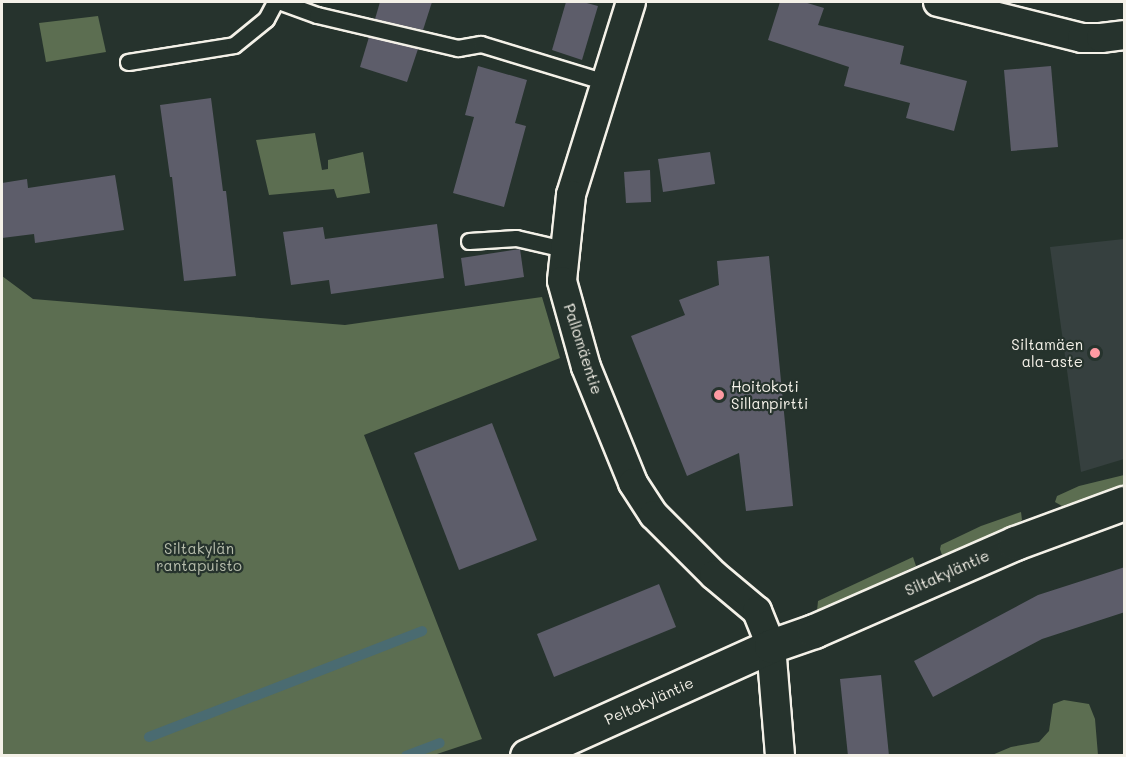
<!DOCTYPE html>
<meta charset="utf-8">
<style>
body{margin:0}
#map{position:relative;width:1126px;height:757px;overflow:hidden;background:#26332d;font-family:Mali,sans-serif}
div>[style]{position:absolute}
.built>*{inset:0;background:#36403f}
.green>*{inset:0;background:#5c6e51}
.stream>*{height:10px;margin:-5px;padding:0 5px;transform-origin:5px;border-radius:5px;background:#4a6b71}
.building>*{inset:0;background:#5d5d6a}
.roads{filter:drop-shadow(2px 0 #f4f1e8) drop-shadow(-2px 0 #f4f1e8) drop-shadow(0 2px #f4f1e8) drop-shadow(0 -2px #f4f1e8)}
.service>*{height:15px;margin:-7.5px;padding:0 7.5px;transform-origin:7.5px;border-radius:7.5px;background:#26332d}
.minor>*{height:28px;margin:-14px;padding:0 14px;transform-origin:14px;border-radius:14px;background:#26332d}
.tertiary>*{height:33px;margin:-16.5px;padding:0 16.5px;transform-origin:16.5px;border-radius:16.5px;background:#26332d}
.dots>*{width:16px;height:16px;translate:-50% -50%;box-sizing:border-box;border:3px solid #26332d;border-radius:50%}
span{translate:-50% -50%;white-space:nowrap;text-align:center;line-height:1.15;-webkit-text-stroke:4.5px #26332d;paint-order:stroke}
.poi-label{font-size:15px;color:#f4f1e8}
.right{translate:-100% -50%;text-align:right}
.left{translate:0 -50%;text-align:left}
.street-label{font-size:15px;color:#f4f1e8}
.park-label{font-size:15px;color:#b7bdac}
.frame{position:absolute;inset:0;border:3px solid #f4f1e8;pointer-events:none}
</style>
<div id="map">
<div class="built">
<div style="clip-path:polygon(1124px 239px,1124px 459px,1081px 472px,1050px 247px)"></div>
</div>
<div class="green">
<div style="clip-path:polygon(98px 16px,106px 52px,46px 62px,39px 23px)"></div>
<div style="clip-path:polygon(315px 133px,322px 170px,328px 169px,328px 160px,363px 152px,370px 193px,337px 198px,334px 189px,269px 195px,256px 140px)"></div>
<div style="clip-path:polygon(2px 276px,33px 299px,345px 325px,542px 297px,560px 358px,364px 435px,482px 739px,431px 756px,2px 755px)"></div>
<div style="clip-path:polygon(1124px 475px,1124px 486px,1062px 506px,1055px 502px,1057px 496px,1079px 486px)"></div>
<div style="clip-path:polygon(1021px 512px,1022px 520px,1017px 524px,942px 555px,940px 549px,941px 545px,981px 526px)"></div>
<div style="clip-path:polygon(913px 557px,916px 566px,817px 611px,818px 601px)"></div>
<div style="clip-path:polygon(1064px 700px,1089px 704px,1095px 719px,1098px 755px,992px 755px,1011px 747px,1039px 742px,1049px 731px,1053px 704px)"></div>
</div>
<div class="stream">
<div style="left:149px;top:737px;width:293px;rotate:-21.2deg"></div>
<div style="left:406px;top:756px;width:36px;rotate:-21deg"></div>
</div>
<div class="building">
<div style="clip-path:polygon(380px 2px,432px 2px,423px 30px,375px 19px)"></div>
<div style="clip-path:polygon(566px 2px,583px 2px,598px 6px,582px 60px,552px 50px)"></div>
<div style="clip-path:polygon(780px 2px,804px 2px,824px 8px,818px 25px,904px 46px,900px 64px,967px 81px,954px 131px,906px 118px,910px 103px,844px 86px,849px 67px,768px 40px)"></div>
<div style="clip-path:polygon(369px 37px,418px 49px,407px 82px,360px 67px)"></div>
<div style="clip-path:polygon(478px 66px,527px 80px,515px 123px,526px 126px,504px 207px,453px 193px,474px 117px,465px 115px)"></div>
<div style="clip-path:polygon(1051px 66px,1058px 147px,1011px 151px,1004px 70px)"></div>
<div style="clip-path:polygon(211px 98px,223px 191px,226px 191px,236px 276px,184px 281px,172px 177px,170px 177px,160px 105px)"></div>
<div style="clip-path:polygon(710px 152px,715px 184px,663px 192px,658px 159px)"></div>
<div style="clip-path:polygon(650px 170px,651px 202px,626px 203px,624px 172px)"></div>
<div style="clip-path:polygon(115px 175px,124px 230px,35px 243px,34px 234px,2px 238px,2px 183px,27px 179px,28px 188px)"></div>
<div style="clip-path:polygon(437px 224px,444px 278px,331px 294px,329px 280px,291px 285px,283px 232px,323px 227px,325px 239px)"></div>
<div style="clip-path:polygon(520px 249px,524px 277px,465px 286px,461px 258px)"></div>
<div style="clip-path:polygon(769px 256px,793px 506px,746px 511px,739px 453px,687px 476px,631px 336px,685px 315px,679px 300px,719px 285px,717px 261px)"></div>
<div style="clip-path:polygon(492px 423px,537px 540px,459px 570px,414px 453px)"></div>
<div style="clip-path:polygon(1125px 567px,1125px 612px,1042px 639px,933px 697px,914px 661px,1038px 595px)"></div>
<div style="clip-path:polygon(659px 584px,676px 627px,554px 677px,537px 634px)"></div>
<div style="clip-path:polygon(881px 675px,889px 756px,848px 756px,840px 679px)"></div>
</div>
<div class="roads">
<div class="service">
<div style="left:281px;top:2px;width:38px;rotate:20deg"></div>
<div style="left:317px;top:15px;width:145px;rotate:13.2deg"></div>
<div style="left:458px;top:48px;width:23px;rotate:-10deg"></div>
<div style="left:481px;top:44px;width:130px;rotate:17deg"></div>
<div style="left:128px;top:62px;width:107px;rotate:-9.1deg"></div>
<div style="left:234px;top:45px;width:41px;rotate:-39.1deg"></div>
<div style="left:266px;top:19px;width:19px;rotate:-62deg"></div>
<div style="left:469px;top:241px;width:47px;rotate:-3.7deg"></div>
<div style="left:516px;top:238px;width:49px;rotate:12.9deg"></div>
</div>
<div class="minor">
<div style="left:631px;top:2px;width:202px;rotate:107.3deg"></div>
<div style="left:571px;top:195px;width:86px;rotate:96deg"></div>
<div style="left:562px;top:281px;width:89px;rotate:74.4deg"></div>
<div style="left:586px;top:367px;width:125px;rotate:67.9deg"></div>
<div style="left:633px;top:483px;width:38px;rotate:57deg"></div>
<div style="left:654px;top:515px;width:85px;rotate:45deg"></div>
<div style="left:714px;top:575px;width:56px;rotate:39.9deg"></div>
<div style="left:757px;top:611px;width:38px;rotate:68deg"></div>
<div style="left:771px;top:646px;width:110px;rotate:85.3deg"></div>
<div style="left:938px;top:2px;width:148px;rotate:14deg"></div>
<div style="left:1082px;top:38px;width:19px"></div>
<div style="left:1101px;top:38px;width:23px;rotate:-7deg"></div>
</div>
<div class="tertiary">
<div style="left:527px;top:756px;width:268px;rotate:-24.3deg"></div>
<div style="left:771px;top:646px;width:46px;rotate:-19.2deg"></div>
<div style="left:814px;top:631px;width:219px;rotate:-23.6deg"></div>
<div style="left:1015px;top:543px;width:116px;rotate:-20.2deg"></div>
</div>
</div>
<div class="dots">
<div style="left:1095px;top:353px;background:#ff9aa2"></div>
<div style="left:719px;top:395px;background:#ff9aa2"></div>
</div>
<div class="poi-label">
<span class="right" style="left:1083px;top:353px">Siltamäen<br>ala-aste</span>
<span class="left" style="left:731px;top:395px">Hoitokoti<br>Sillanpirtti</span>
</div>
<div class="street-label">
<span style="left:583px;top:349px;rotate:72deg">Pallomäentie</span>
<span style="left:947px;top:573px;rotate:-24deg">Siltakyläntie</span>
<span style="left:649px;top:701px;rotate:-24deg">Peltokyläntie</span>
</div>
<div class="park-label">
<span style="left:199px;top:557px">Siltakylän<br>rantapuisto</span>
</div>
<div class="frame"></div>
</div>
